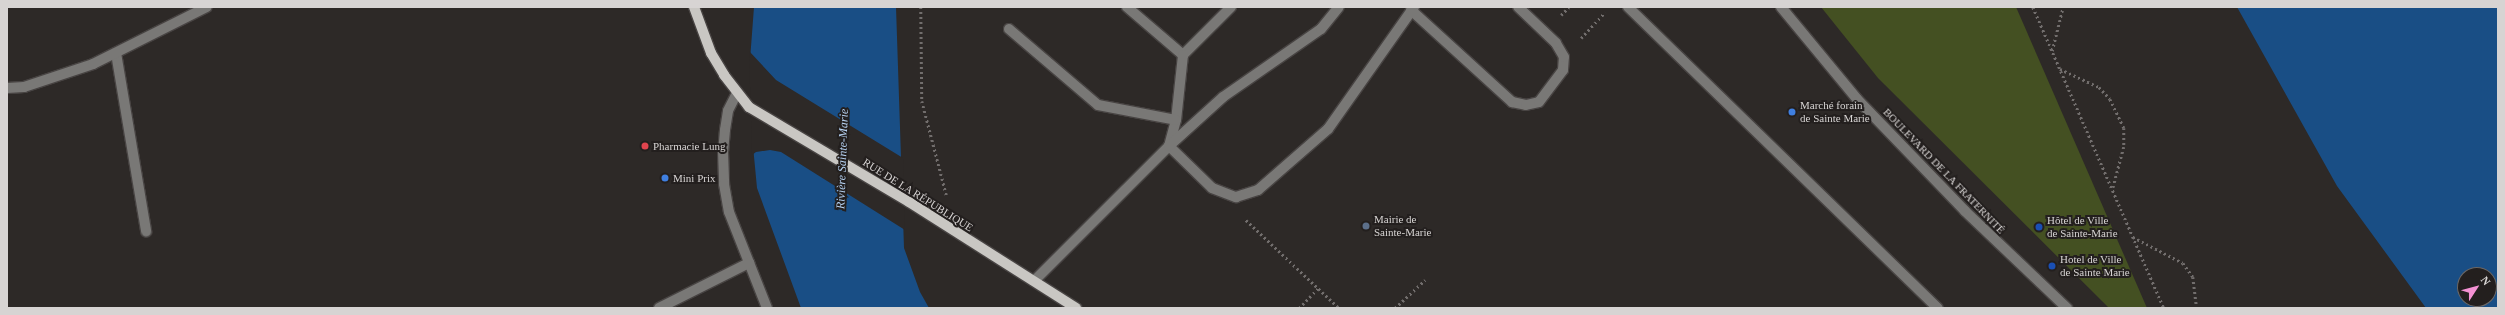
<!DOCTYPE html>
<meta charset="utf-8">
<style>
body{margin:0}
#map{position:relative;width:2505px;height:315px;overflow:hidden;background:#2d2927;font-family:Georgia,serif}
div>[style]{position:absolute}
.green>*{inset:0;background:#445022}
.water>*{inset:0;background:#194e85}
.pier>*{inset:0;background:#2d2927}
.path>*{height:2.5px;margin-top:-1.25px;transform-origin:0;background:repeating-linear-gradient(90deg,#726e6d 0 2px,transparent 0 5px)}
.roads{filter:drop-shadow(1px 0 #484443) drop-shadow(-1px 0 #484443) drop-shadow(0 1px #484443) drop-shadow(0 -1px #484443)}
.minor>*{height:10px;margin:-5px;padding:0 5px;transform-origin:5px;border-radius:5px;background:#797876}
.major>*{height:10px;margin:-5px;padding:0 5px;transform-origin:5px;border-radius:5px;background:#c9c7c3}
.dots>*{width:11px;height:11px;translate:-50% -50%;box-sizing:border-box;border:2px solid #231f1e;border-radius:50%}
span{translate:-50% -50%;white-space:nowrap;text-align:center;line-height:1.15;-webkit-text-stroke:4px #231f1e;paint-order:stroke}
.poi-label{font-size:11px;color:#d7d4d3}
.left{translate:0 -50%;text-align:left}
.street-label{font-size:11px;color:#d7d4d3}
.water-label{font-size:12px;color:#b8d4f5;font-style:italic}
.frame{position:absolute;inset:0;border:8px solid #d7d4d3;pointer-events:none}
.north{position:absolute;left:2457px;top:267px;width:40px;height:40px;box-sizing:border-box;background:#231f1e;border:1px solid #6b6766;border-radius:50%;rotate:54deg;font-size:11px;font-weight:700;line-height:16px;text-align:center;color:#d7d4d3}
.north::after{content:'';display:block;margin:auto;width:14px;height:18px;background:#f491d3;clip-path:polygon(50% 0,100% 100%,50% 72%,0 100%)}
</style>
<div id="map">
<div class="green">
<div style="clip-path:polygon(1821px 7px,2016px 7px,2147px 308px,2109px 308px,1878px 78px)"></div>
</div>
<div class="water">
<div style="clip-path:polygon(754px 7px,896px 7px,904px 248px,920px 292px,929px 308px,801px 308px,757px 188px,753px 146px,750px 60px)"></div>
<div style="clip-path:polygon(evenodd,2237px 7px,2498px 7px,2498px 308px,2426px 308px,2337px 186px,2237px 7px,2465px 275px,2489px 275px,2489px 299px,2465px 299px,2465px 275px)"></div>
</div>
<div class="pier">
<div style="clip-path:polygon(749px 51px,776px 80px,903px 158px,905px 230px,781px 152px,770px 150px,756px 152px,752px 155px)"></div>
</div>
<div class="path">
<div style="left:921px;top:7px;width:94px;rotate:89.4deg"></div>
<div style="left:922px;top:101px;width:99px;rotate:75.4deg"></div>
<div style="left:2033px;top:7px;width:328px;rotate:66.5deg"></div>
<div style="left:1561px;top:15px;width:11px;rotate:-45deg"></div>
<div style="left:1581px;top:38px;width:35px;rotate:-47deg"></div>
<div style="left:2052px;top:51px;width:45px;rotate:-76deg"></div>
<div style="left:2060px;top:69px;width:43px;rotate:24.8deg"></div>
<div style="left:2099px;top:87px;width:16px;rotate:47deg"></div>
<div style="left:2110px;top:99px;width:32px;rotate:64deg"></div>
<div style="left:2124px;top:128px;width:19px;rotate:90deg"></div>
<div style="left:2124px;top:147px;width:42px;rotate:105deg"></div>
<div style="left:1246px;top:220px;width:128px;rotate:43.4deg"></div>
<div style="left:2133px;top:237px;width:56px;rotate:27.5deg"></div>
<div style="left:2183px;top:263px;width:17px;rotate:54deg"></div>
<div style="left:2193px;top:277px;width:31px;rotate:83deg"></div>
<div style="left:1299px;top:308px;width:28px;rotate:-46deg"></div>
<div style="left:1395px;top:308px;width:41px;rotate:-43deg"></div>
</div>
<div class="roads">
<div class="minor">
<div style="left:1127px;top:7px;width:74px;rotate:40.6deg"></div>
<div style="left:1231px;top:7px;width:68px;rotate:135deg"></div>
<div style="left:1183px;top:55px;width:65px;rotate:96.1deg"></div>
<div style="left:1176px;top:120px;width:27px;rotate:105deg"></div>
<div style="left:1169px;top:146px;width:60px;rotate:44.3deg"></div>
<div style="left:1212px;top:188px;width:26px;rotate:21deg"></div>
<div style="left:1236px;top:197px;width:23px;rotate:-18deg"></div>
<div style="left:1258px;top:190px;width:93px;rotate:-41.1deg"></div>
<div style="left:1328px;top:129px;width:149px;rotate:-54.8deg"></div>
<div style="left:1628px;top:7px;width:432px;rotate:44.2deg"></div>
<div style="left:1781px;top:7px;width:119px;rotate:50.4deg"></div>
<div style="left:1857px;top:99px;width:156px;rotate:46deg"></div>
<div style="left:1965px;top:211px;width:141px;rotate:43.6deg"></div>
<div style="left:1411px;top:10px;width:137px;rotate:42.3deg"></div>
<div style="left:1512px;top:102px;width:14px;rotate:12deg"></div>
<div style="left:1526px;top:105px;width:13px;rotate:-13deg"></div>
<div style="left:1539px;top:102px;width:40px;rotate:-53deg"></div>
<div style="left:1563px;top:70px;width:13px;rotate:-86deg"></div>
<div style="left:1564px;top:57px;width:16px;rotate:-120deg"></div>
<div style="left:1556px;top:43px;width:52px;rotate:-136.5deg"></div>
<div style="left:1009px;top:29px;width:117px;rotate:40.5deg"></div>
<div style="left:1098px;top:105px;width:79px;rotate:10.9deg"></div>
<div style="left:116px;top:53px;width:181px;rotate:80.4deg"></div>
<div style="left:7px;top:88px;width:17px;rotate:-3deg"></div>
<div style="left:24px;top:87px;width:73px;rotate:-18.4deg"></div>
<div style="left:93px;top:64px;width:127px;rotate:-26.6deg"></div>
<div style="left:737px;top:93px;width:20px;rotate:117deg"></div>
<div style="left:728px;top:111px;width:19px;rotate:99deg"></div>
<div style="left:725px;top:130px;width:21px;rotate:95deg"></div>
<div style="left:723px;top:151px;width:33px;rotate:88deg"></div>
<div style="left:724px;top:184px;width:28px;rotate:80deg"></div>
<div style="left:729px;top:212px;width:103px;rotate:68.4deg"></div>
<div style="left:1034px;top:281px;width:191px;rotate:-45deg"></div>
<div style="left:1169px;top:146px;width:73px;rotate:-42.2deg"></div>
<div style="left:1223px;top:97px;width:119px;rotate:-34.8deg"></div>
<div style="left:1321px;top:29px;width:28px;rotate:-51deg"></div>
<div style="left:659px;top:308px;width:101px;rotate:-26.6deg"></div>
</div>
<div class="major">
<div style="left:694px;top:7px;width:49px;rotate:69.7deg"></div>
<div style="left:711px;top:53px;width:26px;rotate:59deg"></div>
<div style="left:724px;top:75px;width:41px;rotate:52deg"></div>
<div style="left:749px;top:107px;width:186px;rotate:30.7deg"></div>
<div style="left:909px;top:202px;width:198px;rotate:32.4deg"></div>
</div>
</div>
<div class="dots">
<div style="left:1792px;top:112px;background:#3f7fe0"></div>
<div style="left:645px;top:146px;background:#e0444e"></div>
<div style="left:665px;top:178px;background:#3f7fe0"></div>
<div style="left:1366px;top:226px;background:#5c6f8a"></div>
<div style="left:2039px;top:227px;background:#1a4fb4"></div>
<div style="left:2052px;top:266px;background:#1a4fb4"></div>
</div>
<div class="poi-label">
<span class="left" style="left:1800px;top:112px">Marché forain<br>de Sainte Marie</span>
<span class="left" style="left:653px;top:146px">Pharmacie Lung</span>
<span class="left" style="left:673px;top:178px">Mini Prix</span>
<span class="left" style="left:1374px;top:226px">Mairie de<br>Sainte-Marie</span>
<span class="left" style="left:2047px;top:227px">Hôtel de Ville<br>de Sainte-Marie</span>
<span class="left" style="left:2060px;top:266px">Hotel de Ville<br>de Sainte Marie</span>
</div>
<div class="street-label">
<span style="left:1944px;top:171px;rotate:46deg">BOULEVARD DE LA FRATERNITÉ</span>
<span style="left:918px;top:195px;rotate:32deg">RUE DE LA RÉPUBLIQUE</span>
</div>
<div class="water-label">
<span style="left:843px;top:159px;rotate:-88deg">Rivière Sainte-Marie</span>
</div>
<div class="frame"></div>
<div class="north">N</div>
</div>
